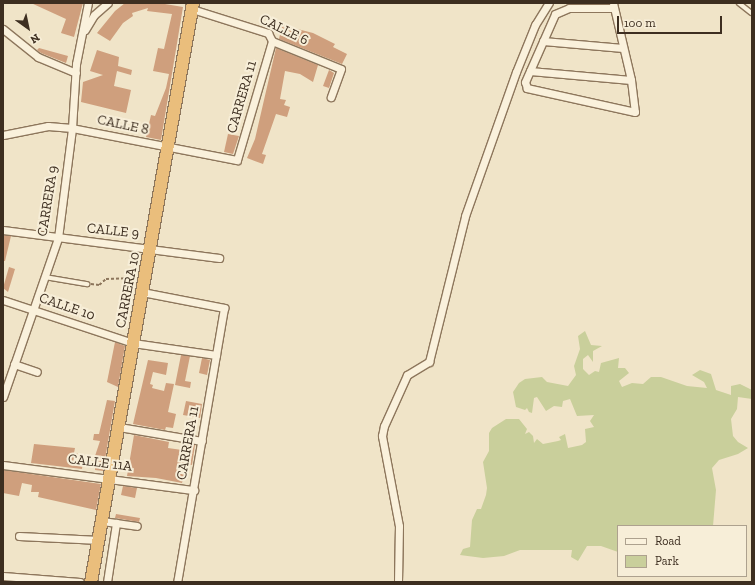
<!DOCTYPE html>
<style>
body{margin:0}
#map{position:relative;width:755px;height:585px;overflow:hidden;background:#f0e4c8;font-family:"Zilla Slab",serif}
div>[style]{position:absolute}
.green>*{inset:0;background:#c9cf9b}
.building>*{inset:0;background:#cf9f7d}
.path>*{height:1.5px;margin-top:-0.75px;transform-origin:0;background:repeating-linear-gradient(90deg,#8d765c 0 3px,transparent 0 5px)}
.roads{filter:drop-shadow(1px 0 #8d765c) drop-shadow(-1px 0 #8d765c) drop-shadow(0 1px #8d765c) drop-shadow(0 -1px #8d765c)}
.service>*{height:3.5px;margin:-1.75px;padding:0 1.75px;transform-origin:1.75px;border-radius:1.75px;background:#faf1dc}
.minor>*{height:7px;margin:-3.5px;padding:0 3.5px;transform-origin:3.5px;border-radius:3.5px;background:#faf1dc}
.trunk>*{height:12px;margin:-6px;padding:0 6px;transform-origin:6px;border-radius:6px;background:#eabe7c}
span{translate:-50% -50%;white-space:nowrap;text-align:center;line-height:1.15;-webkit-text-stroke:4px #f7eed8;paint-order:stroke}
.street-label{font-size:14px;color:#3d2e20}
.frame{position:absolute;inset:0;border:4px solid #3d2e20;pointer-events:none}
.legend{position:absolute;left:617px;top:525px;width:130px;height:52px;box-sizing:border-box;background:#f7eed8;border:1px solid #ada18e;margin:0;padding:5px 7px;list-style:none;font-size:12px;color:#3d2e20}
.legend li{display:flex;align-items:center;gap:8px;height:20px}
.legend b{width:20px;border:1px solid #ada18e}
.north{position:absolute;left:8px;top:8px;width:40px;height:40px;-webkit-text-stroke:3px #f7eed8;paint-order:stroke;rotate:147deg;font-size:11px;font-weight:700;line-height:16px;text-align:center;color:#3d2e20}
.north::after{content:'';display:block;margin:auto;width:14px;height:18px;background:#3d2e20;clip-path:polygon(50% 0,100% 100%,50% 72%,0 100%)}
.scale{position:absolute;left:617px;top:16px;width:105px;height:18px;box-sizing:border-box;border:2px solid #3d2e20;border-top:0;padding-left:5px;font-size:12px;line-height:14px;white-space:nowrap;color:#3d2e20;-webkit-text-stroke:3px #f7eed8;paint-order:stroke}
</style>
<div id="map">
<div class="green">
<div style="clip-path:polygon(585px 331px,591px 345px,602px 346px,593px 351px,593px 362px,588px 355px,583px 359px,583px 369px,589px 375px,595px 371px,599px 372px,601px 363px,619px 358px,618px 368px,625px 368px,629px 373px,619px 381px,622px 387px,632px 383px,643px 384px,651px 377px,661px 377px,687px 386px,707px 388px,704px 382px,692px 375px,700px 370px,711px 374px,716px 390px,731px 395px,731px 386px,740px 384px,752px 390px,752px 399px,738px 397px,737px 409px,731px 419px,733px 436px,738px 442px,748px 448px,738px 454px,719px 460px,712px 468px,716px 490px,713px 526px,618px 526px,618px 552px,601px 546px,587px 546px,578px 561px,571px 557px,572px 550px,520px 550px,504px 556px,483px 558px,460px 555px,463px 549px,470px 547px,472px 520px,477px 509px,481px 509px,486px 495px,487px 488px,483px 462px,489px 451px,489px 433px,492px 428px,506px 419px,519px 419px,527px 429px,525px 434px,529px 432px,533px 436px,534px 443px,537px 439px,543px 444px,558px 441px,561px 440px,559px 437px,565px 434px,568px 448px,582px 445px,586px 442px,585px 429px,594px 427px,590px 421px,594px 415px,577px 416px,570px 399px,563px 401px,562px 407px,554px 406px,546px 411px,537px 397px,534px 398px,532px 413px,529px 412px,527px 408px,525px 410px,516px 407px,513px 392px,519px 383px,525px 379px,542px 377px,547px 382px,568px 386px,576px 375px,574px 366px,580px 349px,578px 336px)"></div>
</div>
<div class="building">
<div style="clip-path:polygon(31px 3px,83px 3px,74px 37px,61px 33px,66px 19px)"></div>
<div style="clip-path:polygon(125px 3px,159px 3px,183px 7px,161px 140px,146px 137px,151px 115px,155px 116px,166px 88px,169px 74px,153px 71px,158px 48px,164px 49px,172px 14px,147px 11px,148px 8px,132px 13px,133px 16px,123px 23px,110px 41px,97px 33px,115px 11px)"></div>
<div style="clip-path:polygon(282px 25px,313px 33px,335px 44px,333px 47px,347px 54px,342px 64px,279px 39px)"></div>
<div style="clip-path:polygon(39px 48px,68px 56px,66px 63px,41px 53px,37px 50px)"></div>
<div style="clip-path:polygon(276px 48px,318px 65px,313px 82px,300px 74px,285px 71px,280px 99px,286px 100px,284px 105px,290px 107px,287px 117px,276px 114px,262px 154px,266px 155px,263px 164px,247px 158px,255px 139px)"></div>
<div style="clip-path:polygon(97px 50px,119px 57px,118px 66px,132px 70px,131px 75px,117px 71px,114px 86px,131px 90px,126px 113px,81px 102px,83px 82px,103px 75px,90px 71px)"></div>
<div style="clip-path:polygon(329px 70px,334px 73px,329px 88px,323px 86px)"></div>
<div style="clip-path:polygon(228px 134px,239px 136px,233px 154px,224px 152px)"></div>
<div style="clip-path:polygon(3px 235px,11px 236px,5px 261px,3px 261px)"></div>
<div style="clip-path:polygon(9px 267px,15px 269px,8px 292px,3px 288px)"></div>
<div style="clip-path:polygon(115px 342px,125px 346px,118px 387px,107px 382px)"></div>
<div style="clip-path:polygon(181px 355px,190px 356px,185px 381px,191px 382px,190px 388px,175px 385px)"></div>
<div style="clip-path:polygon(202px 358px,210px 360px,207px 375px,199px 373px)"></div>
<div style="clip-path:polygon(148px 360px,168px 363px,166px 375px,153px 372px,150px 384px,153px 385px,152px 388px,164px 391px,166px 383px,174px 384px,168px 412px,176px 414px,173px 428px,166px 427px,165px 430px,133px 424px)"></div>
<div style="clip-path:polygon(107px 400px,115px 401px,103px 471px,95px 470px,95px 456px,100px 441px,93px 440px,94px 434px,99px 434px)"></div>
<div style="clip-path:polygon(186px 401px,202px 404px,200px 418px,183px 415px)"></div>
<div style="clip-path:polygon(134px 435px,169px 442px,168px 448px,182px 450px,183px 443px,195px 445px,192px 465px,187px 464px,182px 483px,156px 478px,127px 476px)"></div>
<div style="clip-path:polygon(34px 444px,75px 448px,74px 453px,84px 455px,82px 469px,31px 463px)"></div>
<div style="clip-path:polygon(3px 470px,101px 484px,96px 510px,38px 497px,39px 492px,31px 492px,32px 485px,22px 483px,19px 496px,3px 493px)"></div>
<div style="clip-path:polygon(123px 486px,137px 488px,135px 498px,121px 495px)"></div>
<div style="clip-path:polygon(116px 514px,140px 518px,139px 522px,115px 518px)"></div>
</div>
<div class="path">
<div style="left:91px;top:284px;width:8px;rotate:7deg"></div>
<div style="left:99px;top:285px;width:9px;rotate:-41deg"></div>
<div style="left:106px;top:279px;width:29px;rotate:-2deg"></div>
</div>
<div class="roads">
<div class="service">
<div style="left:739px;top:3px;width:16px;rotate:38deg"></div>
<div style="left:45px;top:277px;width:43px;rotate:9.5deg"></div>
</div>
<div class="minor">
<div style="left:613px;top:3px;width:79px;rotate:76.8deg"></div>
<div style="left:631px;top:80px;width:32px;rotate:83deg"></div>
<div style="left:635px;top:112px;width:111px;rotate:-167.5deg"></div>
<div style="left:527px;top:88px;width:6px;rotate:-108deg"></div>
<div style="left:525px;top:82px;width:74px;rotate:-66.2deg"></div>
<div style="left:555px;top:14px;width:15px;rotate:-23deg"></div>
<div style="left:569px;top:8px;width:44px"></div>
<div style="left:192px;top:9px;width:80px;rotate:17.5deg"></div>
<div style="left:268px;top:33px;width:9px;rotate:63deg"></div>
<div style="left:272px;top:41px;width:74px;rotate:22.1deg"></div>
<div style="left:341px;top:69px;width:30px;rotate:110deg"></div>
<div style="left:3px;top:29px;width:45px;rotate:38.7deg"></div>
<div style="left:38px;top:57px;width:41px;rotate:22.8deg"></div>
<div style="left:85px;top:30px;width:17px;rotate:-59deg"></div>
<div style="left:94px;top:15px;width:18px;rotate:-41deg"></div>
<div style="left:543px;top:41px;width:80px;rotate:5deg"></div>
<div style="left:530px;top:71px;width:101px;rotate:5.1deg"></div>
<div style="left:3px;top:135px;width:46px;rotate:-11.3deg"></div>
<div style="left:48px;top:126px;width:24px;rotate:5deg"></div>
<div style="left:72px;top:128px;width:168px;rotate:11deg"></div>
<div style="left:237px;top:160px;width:124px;rotate:-73.6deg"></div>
<div style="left:3px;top:230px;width:218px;rotate:7.4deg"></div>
<div style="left:142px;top:292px;width:84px;rotate:11deg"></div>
<div style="left:224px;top:308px;width:278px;rotate:99.7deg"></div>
<div style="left:3px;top:300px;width:137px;rotate:18.3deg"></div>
<div style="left:133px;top:343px;width:84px;rotate:8.2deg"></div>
<div style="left:14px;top:364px;width:24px;rotate:19deg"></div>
<div style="left:3px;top:397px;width:168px;rotate:-70.9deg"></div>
<div style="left:58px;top:238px;width:111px;rotate:-82.7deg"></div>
<div style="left:72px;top:128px;width:64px;rotate:-86.4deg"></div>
<div style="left:76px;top:64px;width:62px;rotate:-78.9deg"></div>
<div style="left:119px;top:427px;width:84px;rotate:9.6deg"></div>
<div style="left:3px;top:465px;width:193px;rotate:7.5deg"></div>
<div style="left:102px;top:521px;width:35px;rotate:8deg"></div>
<div style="left:19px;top:536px;width:80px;rotate:2.9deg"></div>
<div style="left:3px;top:576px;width:77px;rotate:4.5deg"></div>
<div style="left:107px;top:582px;width:60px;rotate:-81.3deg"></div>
<div style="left:398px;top:582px;width:56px;rotate:-89deg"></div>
<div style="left:399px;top:526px;width:92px;rotate:-100.7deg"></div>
<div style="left:382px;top:436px;width:10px;rotate:-79deg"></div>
<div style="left:384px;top:426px;width:56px;rotate:-65.7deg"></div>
<div style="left:407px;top:375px;width:26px;rotate:-31deg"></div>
<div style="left:429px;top:362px;width:150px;rotate:-76.1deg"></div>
<div style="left:465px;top:216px;width:153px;rotate:-70.5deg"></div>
<div style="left:516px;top:72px;width:51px;rotate:-68deg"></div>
<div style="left:535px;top:25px;width:26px;rotate:-58deg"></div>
</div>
<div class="trunk">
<div style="left:91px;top:582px;width:588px;rotate:-80.01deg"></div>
</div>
</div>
<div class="street-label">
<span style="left:284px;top:30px;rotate:26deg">CALLE 6</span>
<span style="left:242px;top:97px;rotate:-74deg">CARRERA 11</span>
<span style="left:123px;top:125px;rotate:12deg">CALLE 8</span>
<span style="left:48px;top:201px;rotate:-81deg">CARRERA 9</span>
<span style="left:113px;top:231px;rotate:6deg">CALLE 9</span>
<span style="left:128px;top:290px;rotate:-79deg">CARRERA 10</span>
<span style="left:67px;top:307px;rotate:19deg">CALLE 10</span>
<span style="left:188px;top:443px;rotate:-80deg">CARRERA 11</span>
<span style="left:100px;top:463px;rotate:7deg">CALLE 11A</span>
</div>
<div class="frame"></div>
<ul class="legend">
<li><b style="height:5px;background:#faf1dc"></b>Road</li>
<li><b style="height:11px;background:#c9cf9b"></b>Park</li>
</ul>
<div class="north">N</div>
<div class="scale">100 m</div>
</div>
